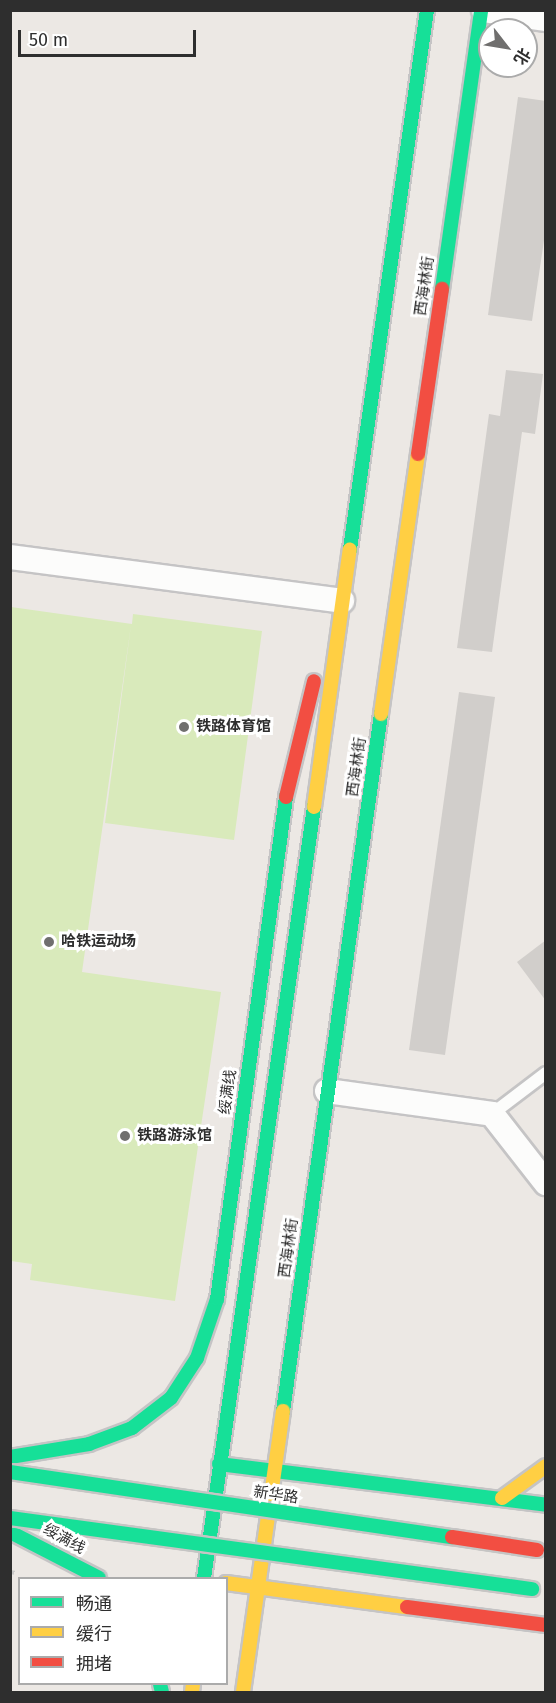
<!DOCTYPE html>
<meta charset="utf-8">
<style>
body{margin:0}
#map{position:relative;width:556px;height:1703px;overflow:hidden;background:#ece8e4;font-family:"Fira Sans","Noto Sans SC",sans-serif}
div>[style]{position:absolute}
.pitch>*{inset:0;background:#d9eabb}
.building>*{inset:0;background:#d1cecb}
.path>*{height:4px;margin-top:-2px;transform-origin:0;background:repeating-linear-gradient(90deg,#c9c9c8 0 4.5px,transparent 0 7.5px)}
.roads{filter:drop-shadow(2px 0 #c5c4c5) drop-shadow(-2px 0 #c5c4c5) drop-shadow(0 2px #c5c4c5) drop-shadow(0 -2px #c5c4c5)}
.lane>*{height:12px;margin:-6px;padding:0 6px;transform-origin:6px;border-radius:6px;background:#fcfcfb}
.street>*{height:24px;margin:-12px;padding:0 12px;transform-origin:12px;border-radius:12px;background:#fcfcfb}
.fast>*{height:14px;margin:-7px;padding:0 7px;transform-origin:7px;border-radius:7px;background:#16e098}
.slow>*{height:14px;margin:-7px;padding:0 7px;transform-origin:7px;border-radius:7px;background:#ffcf43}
.jam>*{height:14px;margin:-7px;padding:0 7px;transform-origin:7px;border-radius:7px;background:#f24e42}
.bridges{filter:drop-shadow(2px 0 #c6c5c4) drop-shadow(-2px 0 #c6c5c4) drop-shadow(0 2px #c6c5c4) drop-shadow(0 -2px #c6c5c4)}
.fast-bridge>*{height:14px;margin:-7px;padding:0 7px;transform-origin:7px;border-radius:7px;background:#16e098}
.jam-bridge>*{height:14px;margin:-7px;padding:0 7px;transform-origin:7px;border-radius:7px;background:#f24e42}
.dots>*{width:16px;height:16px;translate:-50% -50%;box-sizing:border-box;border:3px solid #fff;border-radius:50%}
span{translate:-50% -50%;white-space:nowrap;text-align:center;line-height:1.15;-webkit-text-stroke:6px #fff;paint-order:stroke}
.street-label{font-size:15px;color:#2e2e2e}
.poi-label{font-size:15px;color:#2e2e2e;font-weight:700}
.left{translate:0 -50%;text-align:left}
.frame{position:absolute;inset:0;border:12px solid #2e2e2e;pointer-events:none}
.legend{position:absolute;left:18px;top:1577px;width:210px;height:108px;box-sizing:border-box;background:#fff;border:2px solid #ababab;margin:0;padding:8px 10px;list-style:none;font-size:18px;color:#2e2e2e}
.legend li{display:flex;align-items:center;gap:12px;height:30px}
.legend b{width:30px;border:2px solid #ababab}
.north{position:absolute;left:478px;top:18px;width:60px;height:60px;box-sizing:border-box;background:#fff;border:2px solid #ababab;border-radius:50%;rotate:121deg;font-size:16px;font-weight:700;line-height:24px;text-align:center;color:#2e2e2e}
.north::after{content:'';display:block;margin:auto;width:21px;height:27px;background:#706f6e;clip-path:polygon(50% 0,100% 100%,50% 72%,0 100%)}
.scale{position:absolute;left:18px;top:30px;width:178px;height:27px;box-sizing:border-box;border:3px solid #2e2e2e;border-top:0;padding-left:8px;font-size:18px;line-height:21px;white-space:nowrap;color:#2e2e2e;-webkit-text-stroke:4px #fff;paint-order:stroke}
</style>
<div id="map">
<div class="pitch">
<div style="clip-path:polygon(11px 607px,132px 624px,133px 614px,262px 631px,234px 840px,105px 823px,131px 625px,82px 972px,221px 992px,175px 1301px,30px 1280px,32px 1264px,11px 1261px)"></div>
</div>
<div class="building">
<div style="clip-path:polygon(518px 97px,546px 101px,546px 227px,532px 321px,488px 315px)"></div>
<div style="clip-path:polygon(506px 370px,543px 374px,535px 434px,522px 432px,492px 652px,457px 648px,489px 414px,500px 416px)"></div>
<div style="clip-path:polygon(459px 692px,495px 697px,445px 1055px,409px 1050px)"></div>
<div style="clip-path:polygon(546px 940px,546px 1001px,517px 962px)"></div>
</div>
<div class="path">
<div style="left:10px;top:1572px;width:6px;rotate:9deg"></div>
</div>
<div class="roads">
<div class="lane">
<div style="left:492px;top:1114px;width:68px;rotate:-37.2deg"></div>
</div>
<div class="street">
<div style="left:484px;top:10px;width:63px;rotate:8.3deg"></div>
<div style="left:10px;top:557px;width:335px;rotate:7.5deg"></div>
<div style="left:327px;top:1091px;width:167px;rotate:7.9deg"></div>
<div style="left:492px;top:1114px;width:88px;rotate:52deg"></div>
</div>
<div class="fast">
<div style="left:442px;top:289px;width:282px;rotate:-82deg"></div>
<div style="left:350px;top:549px;width:544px;rotate:-81.87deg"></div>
<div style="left:283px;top:1411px;width:704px;rotate:-82deg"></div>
<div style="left:10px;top:1457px;width:80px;rotate:-9.3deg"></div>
<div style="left:89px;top:1444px;width:46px;rotate:-20.4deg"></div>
<div style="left:132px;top:1428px;width:49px;rotate:-37.6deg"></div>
<div style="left:171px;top:1398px;width:48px;rotate:-57deg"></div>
<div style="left:197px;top:1358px;width:62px;rotate:-71.3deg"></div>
<div style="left:217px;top:1299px;width:507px;rotate:-82.17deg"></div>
<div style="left:219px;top:1464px;width:330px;rotate:7.1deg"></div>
<div style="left:10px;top:1532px;width:100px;rotate:27.3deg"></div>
<div style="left:204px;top:1578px;width:779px;rotate:-81.88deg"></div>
<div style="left:160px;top:1684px;width:8px;rotate:76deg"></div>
</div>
<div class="slow">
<div style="left:381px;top:714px;width:263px;rotate:-81.9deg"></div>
<div style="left:314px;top:807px;width:260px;rotate:-82.1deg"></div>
<div style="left:502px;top:1498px;width:54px;rotate:-36deg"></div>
<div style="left:226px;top:1583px;width:183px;rotate:7.6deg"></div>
<div style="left:192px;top:1692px;width:8px;rotate:-83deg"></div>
<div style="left:243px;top:1692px;width:284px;rotate:-81.9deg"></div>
</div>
<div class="jam">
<div style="left:418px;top:454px;width:167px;rotate:-81.7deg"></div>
<div style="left:286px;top:797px;width:119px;rotate:-76.4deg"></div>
<div style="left:407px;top:1607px;width:140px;rotate:7.4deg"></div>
</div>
</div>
<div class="bridges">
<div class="fast-bridge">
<div style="left:10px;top:1472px;width:447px;rotate:8.4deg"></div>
<div style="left:10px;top:1518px;width:527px;rotate:7.75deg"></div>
</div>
<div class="jam-bridge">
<div style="left:452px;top:1537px;width:86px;rotate:8.7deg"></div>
</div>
</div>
<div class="dots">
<div style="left:184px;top:727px;background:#706f6e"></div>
<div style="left:49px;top:942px;background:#706f6e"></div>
<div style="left:125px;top:1136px;background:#706f6e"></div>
</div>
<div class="street-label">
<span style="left:425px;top:286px;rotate:-82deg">西海林街</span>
<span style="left:357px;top:767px;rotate:-82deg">西海林街</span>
<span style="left:228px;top:1092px;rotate:-82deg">绥满线</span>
<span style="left:289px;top:1248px;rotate:-82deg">西海林街</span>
<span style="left:276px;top:1495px;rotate:8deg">新华路</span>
<span style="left:64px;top:1539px;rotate:29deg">绥满线</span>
</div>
<div class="poi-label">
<span class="left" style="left:196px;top:727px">铁路体育馆</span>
<span class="left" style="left:61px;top:942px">哈铁运动场</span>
<span class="left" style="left:137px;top:1136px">铁路游泳馆</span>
</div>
<div class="frame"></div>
<ul class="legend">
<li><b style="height:8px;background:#16e098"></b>畅通</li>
<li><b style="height:8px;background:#ffcf43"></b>缓行</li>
<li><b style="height:8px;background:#f24e42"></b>拥堵</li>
</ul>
<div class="north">北</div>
<div class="scale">50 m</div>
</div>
